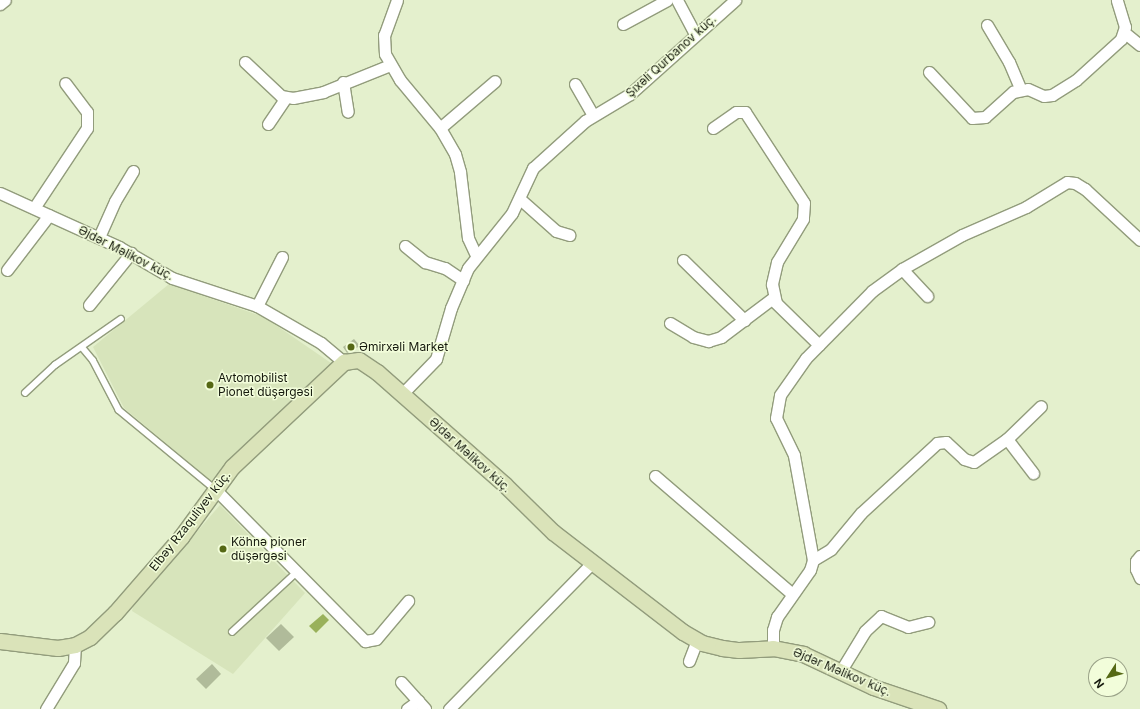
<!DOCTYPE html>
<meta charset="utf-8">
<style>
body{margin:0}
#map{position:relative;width:1140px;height:709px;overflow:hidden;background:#e4f0cd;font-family:Inter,sans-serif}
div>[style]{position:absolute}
.built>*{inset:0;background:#d7e4bb}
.water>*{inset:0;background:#99b15b}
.building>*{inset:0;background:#b0bb9a}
.roads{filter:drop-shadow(1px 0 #929c7c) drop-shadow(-1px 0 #929c7c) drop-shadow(0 1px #929c7c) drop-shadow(0 -1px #929c7c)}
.lane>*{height:5.5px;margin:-2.75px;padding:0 2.75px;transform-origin:2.75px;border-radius:2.75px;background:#fff}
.street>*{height:11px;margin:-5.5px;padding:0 5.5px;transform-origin:5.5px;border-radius:5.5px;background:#fff}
.secondary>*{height:15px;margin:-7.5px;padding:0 7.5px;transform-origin:7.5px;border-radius:7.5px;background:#dae3b9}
.dots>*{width:11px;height:11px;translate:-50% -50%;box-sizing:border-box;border:2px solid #f2fdda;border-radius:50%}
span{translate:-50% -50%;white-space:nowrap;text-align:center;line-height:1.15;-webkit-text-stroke:3px #f2fdda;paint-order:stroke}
.street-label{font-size:12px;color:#15190d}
.poi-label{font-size:12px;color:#15190d}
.left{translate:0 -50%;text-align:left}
.north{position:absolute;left:1088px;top:657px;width:40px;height:40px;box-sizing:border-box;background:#f2fdda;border:1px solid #9aa288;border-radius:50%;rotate:234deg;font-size:11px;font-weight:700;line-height:16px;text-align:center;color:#15190d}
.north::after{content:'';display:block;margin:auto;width:14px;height:18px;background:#556814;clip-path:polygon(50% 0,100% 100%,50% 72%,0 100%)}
</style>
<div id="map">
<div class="built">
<div style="clip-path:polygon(169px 284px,264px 317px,331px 363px,211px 481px,124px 408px,93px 347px)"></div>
<div style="clip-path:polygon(220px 505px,305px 593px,233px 674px,132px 611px,133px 606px)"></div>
</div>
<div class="water">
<div style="clip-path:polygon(323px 614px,329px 620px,316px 633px,309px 626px)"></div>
</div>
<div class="building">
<div style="clip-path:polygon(354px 339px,360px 346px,347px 353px,343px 347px)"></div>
<div style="clip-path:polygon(281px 624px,294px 637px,279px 651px,266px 638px)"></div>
<div style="clip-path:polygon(212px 664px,221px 674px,206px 689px,196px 679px)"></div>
</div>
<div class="roads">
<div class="lane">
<div style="left:82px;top:347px;width:17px;rotate:50deg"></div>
<div style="left:93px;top:360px;width:56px;rotate:62.5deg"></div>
<div style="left:119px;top:410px;width:124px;rotate:39.5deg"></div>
<div style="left:25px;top:393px;width:41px;rotate:-43deg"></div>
<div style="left:55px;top:365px;width:80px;rotate:-34.9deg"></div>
<div style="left:232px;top:632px;width:90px;rotate:-42.7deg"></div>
</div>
<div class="street">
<div style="left:397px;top:0;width:37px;rotate:110deg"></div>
<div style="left:384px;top:35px;width:19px;rotate:87deg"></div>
<div style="left:385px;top:54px;width:30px;rotate:60deg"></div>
<div style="left:400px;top:80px;width:62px;rotate:50.2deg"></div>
<div style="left:440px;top:128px;width:30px;rotate:60deg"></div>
<div style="left:455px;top:154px;width:19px;rotate:74deg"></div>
<div style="left:460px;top:172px;width:66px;rotate:83.1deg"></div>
<div style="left:468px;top:238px;width:19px;rotate:65deg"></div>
<div style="left:677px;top:0;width:38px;rotate:62deg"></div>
<div style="left:0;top:4px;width:6px;rotate:-39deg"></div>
<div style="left:623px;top:24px;width:50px;rotate:-28.6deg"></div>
<div style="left:987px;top:25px;width:43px;rotate:59.3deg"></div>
<div style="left:1009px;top:62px;width:30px;rotate:67deg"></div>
<div style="left:1125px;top:33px;width:19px;rotate:39deg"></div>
<div style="left:245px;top:62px;width:50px;rotate:43.4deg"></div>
<div style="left:281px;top:96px;width:12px;rotate:9deg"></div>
<div style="left:293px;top:98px;width:31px;rotate:-11deg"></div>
<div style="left:323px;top:92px;width:72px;rotate:-21.9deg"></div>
<div style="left:929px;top:72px;width:63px;rotate:46.9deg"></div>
<div style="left:972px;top:118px;width:13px;rotate:-4deg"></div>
<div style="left:985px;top:117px;width:38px;rotate:-42deg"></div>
<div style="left:1013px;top:92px;width:15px;rotate:-11deg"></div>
<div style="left:1028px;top:89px;width:17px;rotate:24deg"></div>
<div style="left:1044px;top:96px;width:8px;rotate:-7deg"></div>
<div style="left:1052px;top:95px;width:28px;rotate:-32deg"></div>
<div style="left:1076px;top:80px;width:61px;rotate:-42.3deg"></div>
<div style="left:1121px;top:39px;width:13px;rotate:-72deg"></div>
<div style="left:1125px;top:27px;width:28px;rotate:-107deg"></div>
<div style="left:343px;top:82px;width:30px;rotate:81deg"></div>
<div style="left:575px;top:84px;width:36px;rotate:60deg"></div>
<div style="left:268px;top:124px;width:32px;rotate:-56deg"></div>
<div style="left:440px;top:128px;width:72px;rotate:-40.5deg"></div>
<div style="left:713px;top:128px;width:28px;rotate:-35deg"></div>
<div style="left:736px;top:112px;width:9px"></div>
<div style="left:745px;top:112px;width:108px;rotate:57deg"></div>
<div style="left:804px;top:203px;width:16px;rotate:94deg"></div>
<div style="left:803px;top:219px;width:50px;rotate:121.2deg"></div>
<div style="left:777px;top:262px;width:23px;rotate:103deg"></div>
<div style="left:772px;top:284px;width:19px;rotate:78deg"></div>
<div style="left:776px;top:303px;width:60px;rotate:44.3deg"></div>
<div style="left:0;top:193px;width:131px;rotate:24.4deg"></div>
<div style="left:119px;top:247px;width:61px;rotate:30.3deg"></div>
<div style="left:172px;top:278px;width:89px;rotate:18.2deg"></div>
<div style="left:257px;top:306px;width:74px;rotate:30deg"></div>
<div style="left:321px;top:343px;width:30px;rotate:40deg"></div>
<div style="left:520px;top:199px;width:48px;rotate:41.6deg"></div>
<div style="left:556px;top:231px;width:14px;rotate:17deg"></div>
<div style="left:34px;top:208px;width:96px;rotate:-56.5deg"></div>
<div style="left:87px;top:128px;width:16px;rotate:-90deg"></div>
<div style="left:87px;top:112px;width:36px;rotate:-127deg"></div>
<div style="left:99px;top:237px;width:39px;rotate:-66deg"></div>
<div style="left:115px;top:201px;width:35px;rotate:-59deg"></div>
<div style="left:405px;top:246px;width:26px;rotate:39deg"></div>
<div style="left:425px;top:262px;width:21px;rotate:17deg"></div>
<div style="left:445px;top:268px;width:22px;rotate:34deg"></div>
<div style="left:683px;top:260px;width:86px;rotate:44.5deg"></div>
<div style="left:902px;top:269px;width:37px;rotate:47deg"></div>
<div style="left:7px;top:270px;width:69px;rotate:-52.6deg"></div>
<div style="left:89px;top:305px;width:67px;rotate:-51.1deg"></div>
<div style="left:257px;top:306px;width:55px;rotate:-63deg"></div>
<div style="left:670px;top:323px;width:27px;rotate:31deg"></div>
<div style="left:693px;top:337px;width:16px;rotate:15deg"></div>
<div style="left:708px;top:341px;width:14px;rotate:-17deg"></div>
<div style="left:721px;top:337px;width:66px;rotate:-37deg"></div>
<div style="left:402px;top:394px;width:49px;rotate:-45.8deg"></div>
<div style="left:436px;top:359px;width:53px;rotate:-73.6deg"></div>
<div style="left:451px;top:308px;width:43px;rotate:-67deg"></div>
<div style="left:468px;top:268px;width:70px;rotate:-51.3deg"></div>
<div style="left:512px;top:213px;width:50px;rotate:-65deg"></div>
<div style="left:533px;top:168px;width:70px;rotate:-42.1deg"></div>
<div style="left:585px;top:121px;width:52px;rotate:-31deg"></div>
<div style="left:630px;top:94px;width:141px;rotate:-41.8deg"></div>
<div style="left:1007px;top:439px;width:43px;rotate:52.6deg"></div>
<div style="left:655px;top:476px;width:181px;rotate:40.7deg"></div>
<div style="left:215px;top:489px;width:214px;rotate:45.4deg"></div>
<div style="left:365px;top:641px;width:11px;rotate:-10deg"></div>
<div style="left:376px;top:639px;width:50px;rotate:-49.9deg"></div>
<div style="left:1140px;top:556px;width:6px;rotate:129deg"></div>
<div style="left:1136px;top:561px;width:8px;rotate:90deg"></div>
<div style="left:1136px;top:569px;width:10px;rotate:66deg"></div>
<div style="left:813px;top:560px;width:21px;rotate:-31deg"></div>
<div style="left:831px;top:549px;width:47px;rotate:-50.2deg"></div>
<div style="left:861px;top:513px;width:103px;rotate:-42.6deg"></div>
<div style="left:937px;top:443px;width:9px;rotate:-6deg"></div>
<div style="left:946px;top:442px;width:25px;rotate:43deg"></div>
<div style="left:964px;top:459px;width:10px;rotate:17deg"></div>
<div style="left:974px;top:462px;width:40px;rotate:-34.9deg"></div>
<div style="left:1007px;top:439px;width:47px;rotate:-44.1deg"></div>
<div style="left:773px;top:648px;width:18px;rotate:-90deg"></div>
<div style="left:773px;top:630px;width:14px;rotate:-73deg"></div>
<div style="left:777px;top:617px;width:57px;rotate:-54.9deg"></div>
<div style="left:810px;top:570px;width:10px;rotate:-73deg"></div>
<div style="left:813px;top:560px;width:107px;rotate:-100.3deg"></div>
<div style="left:794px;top:455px;width:41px;rotate:-115.9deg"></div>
<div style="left:776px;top:418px;width:23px;rotate:-80deg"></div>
<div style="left:780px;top:395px;width:45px;rotate:-54.9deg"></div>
<div style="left:806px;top:358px;width:94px;rotate:-45.4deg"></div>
<div style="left:872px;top:291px;width:37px;rotate:-36deg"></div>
<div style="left:902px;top:269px;width:69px;rotate:-29.5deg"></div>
<div style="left:962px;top:235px;width:70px;rotate:-23.6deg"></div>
<div style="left:1026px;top:207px;width:48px;rotate:-31.4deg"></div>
<div style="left:1067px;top:182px;width:8px;rotate:7deg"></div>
<div style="left:1075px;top:183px;width:12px;rotate:31deg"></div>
<div style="left:1085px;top:189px;width:75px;rotate:42.8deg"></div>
<div style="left:689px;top:661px;width:22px;rotate:-69deg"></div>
<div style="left:840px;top:672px;width:48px;rotate:-58.6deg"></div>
<div style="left:865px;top:631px;width:22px;rotate:-43deg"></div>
<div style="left:881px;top:616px;width:29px;rotate:22deg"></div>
<div style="left:908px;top:627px;width:21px;rotate:-14deg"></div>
<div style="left:401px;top:682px;width:36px;rotate:48deg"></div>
<div style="left:46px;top:709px;width:54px;rotate:-58.7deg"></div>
<div style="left:74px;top:663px;width:18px;rotate:-87deg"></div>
<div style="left:407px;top:709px;width:14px;rotate:-36deg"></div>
<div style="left:449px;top:709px;width:204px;rotate:-45.6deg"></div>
</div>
<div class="secondary">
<div style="left:0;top:641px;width:58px;rotate:6.9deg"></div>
<div style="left:58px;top:648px;width:17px;rotate:-10deg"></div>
<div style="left:75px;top:645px;width:17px;rotate:-28deg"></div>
<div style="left:90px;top:637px;width:35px;rotate:-44deg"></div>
<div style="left:115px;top:613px;width:101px;rotate:-49deg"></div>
<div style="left:181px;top:537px;width:87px;rotate:-53.9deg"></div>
<div style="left:232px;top:467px;width:154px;rotate:-43.2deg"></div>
<div style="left:344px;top:362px;width:15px;rotate:-8deg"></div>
<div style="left:359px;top:360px;width:22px;rotate:34deg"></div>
<div style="left:377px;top:372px;width:171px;rotate:41.4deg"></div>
<div style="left:505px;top:485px;width:67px;rotate:44.4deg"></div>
<div style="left:553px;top:532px;width:164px;rotate:37.6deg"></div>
<div style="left:683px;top:632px;width:22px;rotate:30deg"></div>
<div style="left:702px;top:643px;width:21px;rotate:14deg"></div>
<div style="left:722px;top:648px;width:17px;rotate:7deg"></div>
<div style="left:739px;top:650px;width:34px;rotate:-3deg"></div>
<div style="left:773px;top:648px;width:31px;rotate:11deg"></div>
<div style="left:803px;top:654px;width:77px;rotate:25.2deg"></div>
<div style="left:873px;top:687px;width:69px;rotate:18.7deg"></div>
</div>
</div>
<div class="dots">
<div style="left:351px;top:347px;background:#556814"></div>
<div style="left:210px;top:385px;background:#556814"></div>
<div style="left:223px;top:549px;background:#556814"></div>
</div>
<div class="street-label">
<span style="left:671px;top:56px;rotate:-42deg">Şıxəli Qurbanov küç.</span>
<span style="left:126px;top:253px;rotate:27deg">Əjdər Məlikov küç.</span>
<span style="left:470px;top:455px;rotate:42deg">Əjdər Məlikov küç.</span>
<span style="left:190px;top:521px;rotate:-52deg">Elbəy Rzaquliyev küç.</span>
<span style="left:842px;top:672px;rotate:23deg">Əjdər Məlikov küç.</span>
</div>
<div class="poi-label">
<span class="left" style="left:359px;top:347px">Əmirxəli Market</span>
<span class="left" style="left:218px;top:385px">Avtomobilist<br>Pionet düşərgəsi</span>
<span class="left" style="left:231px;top:549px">Köhnə pioner<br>düşərgəsi</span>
</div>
<div class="north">N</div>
</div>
